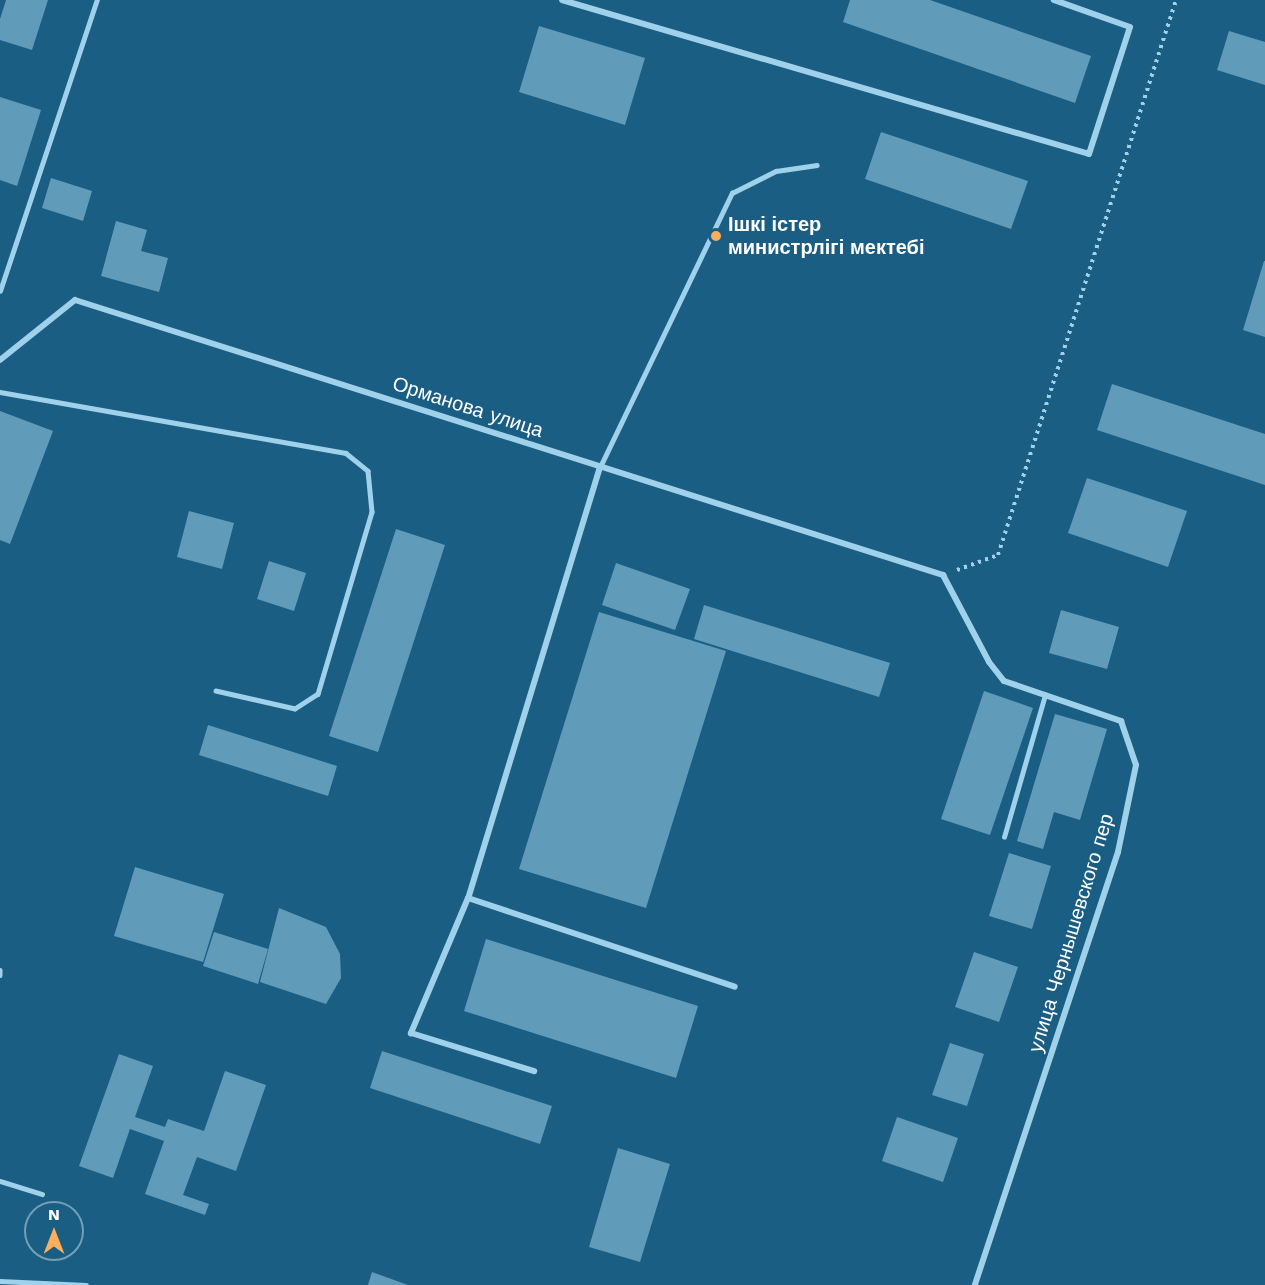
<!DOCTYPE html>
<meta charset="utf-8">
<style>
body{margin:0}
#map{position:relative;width:1265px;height:1285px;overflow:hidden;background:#1a5e84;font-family:"Work Sans",sans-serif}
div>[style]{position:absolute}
.building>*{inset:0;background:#619bba}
.path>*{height:4px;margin-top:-2px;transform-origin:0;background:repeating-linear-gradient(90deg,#a0d1eb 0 3px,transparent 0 7.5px)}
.service>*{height:4.5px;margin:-2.25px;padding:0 2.25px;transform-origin:2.25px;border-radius:2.25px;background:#a0d1eb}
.minor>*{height:6px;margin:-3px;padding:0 3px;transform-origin:3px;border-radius:3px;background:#a0d1eb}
.dots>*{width:16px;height:16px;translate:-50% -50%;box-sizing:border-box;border:3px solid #1a5e84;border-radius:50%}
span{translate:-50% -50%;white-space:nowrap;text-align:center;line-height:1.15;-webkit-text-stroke:5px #1a5e84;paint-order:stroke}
.poi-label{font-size:20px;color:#fff;font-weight:700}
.left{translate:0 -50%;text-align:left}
.street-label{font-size:20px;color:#fff}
.north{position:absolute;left:24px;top:1201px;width:60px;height:60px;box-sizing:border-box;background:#1a5e84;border:2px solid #769eb5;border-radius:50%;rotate:0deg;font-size:16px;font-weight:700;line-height:24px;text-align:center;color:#fff}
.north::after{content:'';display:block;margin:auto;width:21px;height:27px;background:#fdae5c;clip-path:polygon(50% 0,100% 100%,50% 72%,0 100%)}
</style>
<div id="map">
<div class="building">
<div style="clip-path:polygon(6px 0,48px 0,32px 50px,0 40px,0 19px)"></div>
<div style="clip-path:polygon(850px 0,930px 0,1091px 56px,1075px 103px,843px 22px)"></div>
<div style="clip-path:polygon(539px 26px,645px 58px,625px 125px,519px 92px)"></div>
<div style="clip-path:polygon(1229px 31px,1265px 42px,1265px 85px,1217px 70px)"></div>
<div style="clip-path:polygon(0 97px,41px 110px,17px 186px,0 180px)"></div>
<div style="clip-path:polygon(881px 132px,1028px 181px,1011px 229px,865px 179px)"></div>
<div style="clip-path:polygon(51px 178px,92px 191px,83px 221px,42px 208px)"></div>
<div style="clip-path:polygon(116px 221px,147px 230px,141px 251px,168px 258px,159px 292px,101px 276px)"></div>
<div style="clip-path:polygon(1264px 261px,1265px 261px,1265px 337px,1243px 330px)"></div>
<div style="clip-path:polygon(1112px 384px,1265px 434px,1265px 485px,1097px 430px)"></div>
<div style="clip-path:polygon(0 411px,53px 431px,10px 544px,0 540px)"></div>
<div style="clip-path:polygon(1087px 478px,1187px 511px,1168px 567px,1068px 533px)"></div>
<div style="clip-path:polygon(189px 511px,234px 523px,222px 569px,177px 557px)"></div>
<div style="clip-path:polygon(396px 529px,445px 545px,378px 752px,329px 736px)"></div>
<div style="clip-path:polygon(269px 561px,306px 573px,294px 611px,257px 599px)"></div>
<div style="clip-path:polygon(616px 563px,690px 589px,675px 630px,602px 605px)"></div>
<div style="clip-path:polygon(704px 605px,890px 663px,879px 697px,694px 639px)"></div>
<div style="clip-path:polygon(1061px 610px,1119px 627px,1107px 669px,1049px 653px)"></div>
<div style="clip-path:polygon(599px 612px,726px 651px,646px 908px,519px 869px)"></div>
<div style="clip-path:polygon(984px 691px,1033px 708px,990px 835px,941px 819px)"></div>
<div style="clip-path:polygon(1055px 714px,1107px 729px,1080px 820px,1054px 812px,1043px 849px,1017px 841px)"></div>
<div style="clip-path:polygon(208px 725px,337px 766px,328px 796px,199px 755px)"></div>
<div style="clip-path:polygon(1009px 853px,1051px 866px,1032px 929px,989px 916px)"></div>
<div style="clip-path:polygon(135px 867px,224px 894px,203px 962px,114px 936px)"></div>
<div style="clip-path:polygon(279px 908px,326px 927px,340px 954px,341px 978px,326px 1004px,260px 982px)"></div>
<div style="clip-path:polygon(214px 932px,268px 949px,258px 984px,203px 966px)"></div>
<div style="clip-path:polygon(486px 939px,698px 1006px,676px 1078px,464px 1011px)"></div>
<div style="clip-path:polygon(974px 952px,1018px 967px,999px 1022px,955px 1007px)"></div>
<div style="clip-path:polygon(950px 1043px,984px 1054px,967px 1106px,932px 1095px)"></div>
<div style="clip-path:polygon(382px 1051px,552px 1106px,540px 1144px,370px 1088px)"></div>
<div style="clip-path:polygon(119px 1054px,153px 1066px,135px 1117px,165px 1127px,168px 1119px,204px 1131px,225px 1071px,266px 1085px,236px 1171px,197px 1157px,183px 1195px,209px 1204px,205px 1215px,145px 1194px,164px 1141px,130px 1129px,113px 1178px,79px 1166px)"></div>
<div style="clip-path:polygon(897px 1117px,958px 1138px,943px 1182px,882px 1161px)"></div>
<div style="clip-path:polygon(618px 1148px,670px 1164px,640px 1262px,589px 1247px)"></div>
<div style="clip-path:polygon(372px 1272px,408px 1285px,368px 1285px)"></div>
</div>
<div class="path">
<div style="left:957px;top:570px;width:44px;rotate:-20.1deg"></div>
<div style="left:998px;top:555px;width:583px;rotate:-72.22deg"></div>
</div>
<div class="service">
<div style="left:0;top:291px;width:307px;rotate:-71.6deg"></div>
<div style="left:0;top:392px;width:351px;rotate:10deg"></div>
<div style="left:346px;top:453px;width:28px;rotate:39deg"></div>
<div style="left:368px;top:471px;width:41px;rotate:84.4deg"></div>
<div style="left:372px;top:512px;width:190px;rotate:106.5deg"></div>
<div style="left:318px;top:694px;width:27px;rotate:147deg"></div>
<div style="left:295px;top:709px;width:81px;rotate:-167.2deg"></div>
<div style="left:600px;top:467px;width:304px;rotate:-64.3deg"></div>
<div style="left:732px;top:193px;width:49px;rotate:-26.6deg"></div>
<div style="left:776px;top:171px;width:41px;rotate:-8.3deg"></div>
<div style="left:1004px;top:837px;width:148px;rotate:-73.9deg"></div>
<div style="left:0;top:970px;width:5px;rotate:90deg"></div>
<div style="left:0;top:1181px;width:44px;rotate:17.2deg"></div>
<div style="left:0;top:1281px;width:86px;rotate:2.7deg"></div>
</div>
<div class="minor">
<div style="left:562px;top:0;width:549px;rotate:16.29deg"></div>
<div style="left:1089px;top:154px;width:133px;rotate:-72.1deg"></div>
<div style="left:1130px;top:27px;width:81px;rotate:-160.4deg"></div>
<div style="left:0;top:360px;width:96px;rotate:-38.7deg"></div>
<div style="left:75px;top:300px;width:911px;rotate:17.58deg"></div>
<div style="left:943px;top:575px;width:98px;rotate:62.1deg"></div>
<div style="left:989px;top:662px;width:24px;rotate:52deg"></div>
<div style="left:1004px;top:681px;width:124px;rotate:18.9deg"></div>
<div style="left:1121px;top:721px;width:46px;rotate:71.2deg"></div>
<div style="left:1136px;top:765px;width:89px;rotate:101.7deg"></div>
<div style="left:1118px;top:852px;width:456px;rotate:108.3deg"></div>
<div style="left:600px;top:467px;width:451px;rotate:107deg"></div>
<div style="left:468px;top:898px;width:281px;rotate:18.4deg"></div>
<div style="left:468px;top:898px;width:147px;rotate:112.9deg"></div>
<div style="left:411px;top:1033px;width:129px;rotate:17.2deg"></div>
</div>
<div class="dots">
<div style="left:716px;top:236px;background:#fdae5c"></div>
</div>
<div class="poi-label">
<span class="left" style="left:728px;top:236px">Ішкі істер<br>министрлігі мектебі</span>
</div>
<div class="street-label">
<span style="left:468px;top:407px;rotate:18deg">Орманова улица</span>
<span style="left:1071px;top:933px;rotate:-73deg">улица Чернышевского пер</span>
</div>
<div class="north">N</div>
</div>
